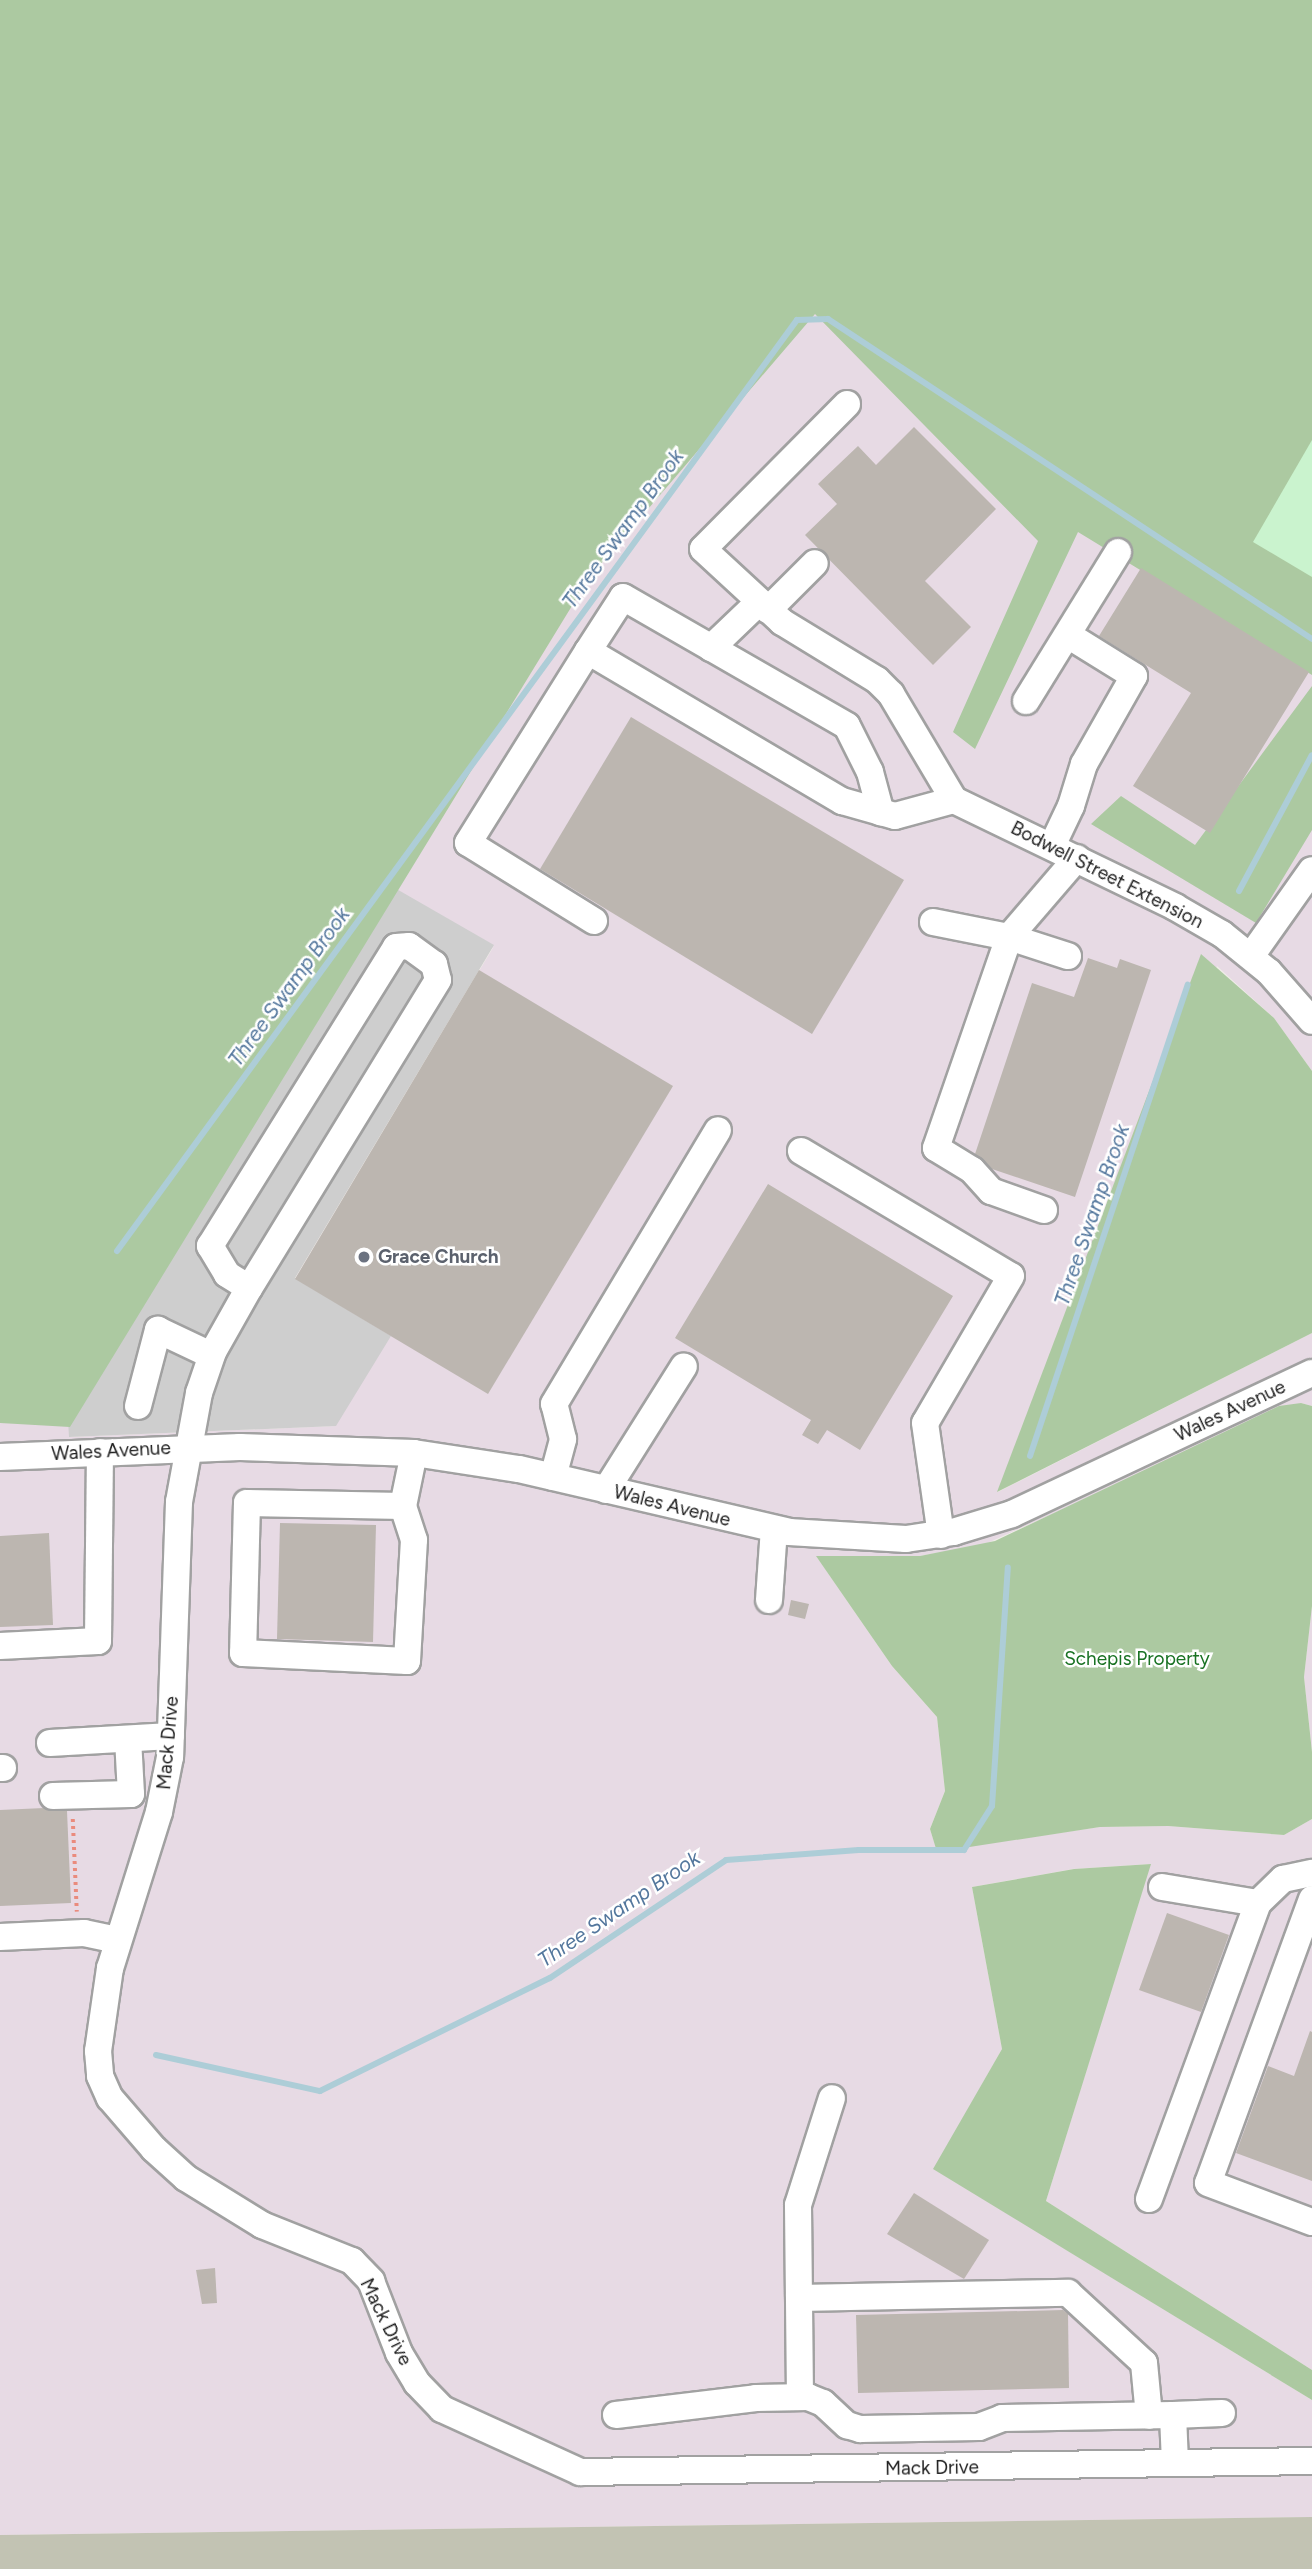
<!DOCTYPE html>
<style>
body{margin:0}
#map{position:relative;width:1312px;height:2569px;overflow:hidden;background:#efede7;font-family:Figtree,sans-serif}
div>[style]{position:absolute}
.industrial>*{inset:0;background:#e7dae4}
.religious>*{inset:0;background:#cecece}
.construction>*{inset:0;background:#c2c3b3}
.forest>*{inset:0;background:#acc9a1}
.park>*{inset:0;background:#caf3ce}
.stream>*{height:6px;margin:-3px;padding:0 3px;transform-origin:3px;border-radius:3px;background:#adcdd7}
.building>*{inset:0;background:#bcb6b0}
.path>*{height:3.5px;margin-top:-1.75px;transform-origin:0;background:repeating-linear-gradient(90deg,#ea8b7d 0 3.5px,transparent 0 7px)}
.roads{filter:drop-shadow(2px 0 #a1a1a1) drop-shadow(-2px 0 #a1a1a1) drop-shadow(0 2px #a1a1a1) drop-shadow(0 -2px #a1a1a1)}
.minor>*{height:26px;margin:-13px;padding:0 13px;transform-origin:13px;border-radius:13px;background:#fff}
.dots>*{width:19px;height:19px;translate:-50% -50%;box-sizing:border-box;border:4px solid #fff;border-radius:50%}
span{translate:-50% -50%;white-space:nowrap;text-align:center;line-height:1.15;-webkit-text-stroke:5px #fff;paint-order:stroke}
.street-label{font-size:19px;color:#202020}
.worship-label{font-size:19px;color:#5b616d;font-weight:700}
.left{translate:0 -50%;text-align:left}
.park-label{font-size:19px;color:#197223}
.water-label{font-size:21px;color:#54779d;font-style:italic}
</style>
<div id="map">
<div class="industrial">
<div style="clip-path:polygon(evenodd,0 0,352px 0,1312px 577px,1312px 1071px,1274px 1018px,1217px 966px,1080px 1280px,998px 1492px,1312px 1333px,1312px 1406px,1301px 1403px,983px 1545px,920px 1556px,817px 1557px,892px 1666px,937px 1717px,945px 1791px,930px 1829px,937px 1851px,1100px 1827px,1168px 1826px,1284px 1835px,1312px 1819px,1312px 2370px,1046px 2201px,1150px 1864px,1073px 1869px,972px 1887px,1002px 2049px,934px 2169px,1312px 2400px,1312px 2517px,0 2535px,0 0,494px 946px,295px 1279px,336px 1426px,69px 1437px,494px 946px)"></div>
<div style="clip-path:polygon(1312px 1606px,1312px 1752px,1304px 1677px)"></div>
</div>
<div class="religious">
<div style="clip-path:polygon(360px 868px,494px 945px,295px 1278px,391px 1336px,336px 1426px,69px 1437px,61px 1303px)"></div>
</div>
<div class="construction">
<div style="clip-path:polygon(1312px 2517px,1312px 2569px,0 2569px,0 2535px)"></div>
</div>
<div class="forest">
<div style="clip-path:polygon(0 0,1312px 0,1312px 675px,1078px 532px,975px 749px,953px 732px,1038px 541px,815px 314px,589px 578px,70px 1427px,0 1423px)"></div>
<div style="clip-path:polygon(1312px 686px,1312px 830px,1256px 923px,1091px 824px,1121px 796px,1195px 845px)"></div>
<div style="clip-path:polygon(1201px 954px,1274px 1018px,1312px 1071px,1312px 1333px,997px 1492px)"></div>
<div style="clip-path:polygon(1301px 1403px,1312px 1406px,1312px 1606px,1304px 1677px,1312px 1752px,1312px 1819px,1284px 1835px,1168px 1826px,1100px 1827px,937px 1852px,930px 1829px,945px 1791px,937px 1717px,892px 1666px,816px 1556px,920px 1556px,995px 1541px,1279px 1406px)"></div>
<div style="clip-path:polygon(1151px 1864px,1046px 2201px,1312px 2370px,1312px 2400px,933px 2169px,1002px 2049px,972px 1887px,1074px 1869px)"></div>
</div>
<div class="park">
<div style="clip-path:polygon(1312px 440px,1312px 577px,1253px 542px)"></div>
</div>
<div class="stream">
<div style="left:1239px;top:891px;width:154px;rotate:-61.8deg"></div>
<div style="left:117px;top:1251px;width:1153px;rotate:-53.86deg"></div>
<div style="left:797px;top:320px;width:31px;rotate:-2deg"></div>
<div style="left:828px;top:319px;width:580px;rotate:33.47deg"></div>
<div style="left:1030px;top:1456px;width:497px;rotate:-71.5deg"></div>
<div style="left:156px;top:2055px;width:168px;rotate:12.4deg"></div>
<div style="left:320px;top:2091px;width:256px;rotate:-26.2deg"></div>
<div style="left:550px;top:1978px;width:212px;rotate:-33.8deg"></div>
<div style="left:726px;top:1860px;width:133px;rotate:-4.3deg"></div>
<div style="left:859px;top:1850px;width:105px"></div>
<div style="left:964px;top:1850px;width:52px;rotate:-57.5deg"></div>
<div style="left:992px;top:1806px;width:239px;rotate:-86.2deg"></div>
</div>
<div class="building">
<div style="clip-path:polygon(914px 427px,996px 509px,925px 581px,971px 627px,933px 665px,805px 535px,837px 504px,818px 484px,858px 446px,876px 465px)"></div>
<div style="clip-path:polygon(1141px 568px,1309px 672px,1210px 833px,1133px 786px,1191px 693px,1099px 636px)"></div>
<div style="clip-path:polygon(631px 717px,904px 880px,812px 1034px,540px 869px)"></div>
<div style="clip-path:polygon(1088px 958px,1117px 968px,1120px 959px,1151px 970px,1075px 1197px,992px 1169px,975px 1154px,1032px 983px,1074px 997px)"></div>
<div style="clip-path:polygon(479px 970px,673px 1086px,488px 1394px,295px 1279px)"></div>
<div style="clip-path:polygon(768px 1184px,953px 1296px,860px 1450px,827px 1430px,818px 1444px,802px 1435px,811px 1420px,675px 1338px)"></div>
<div style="clip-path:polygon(280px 1523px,376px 1525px,373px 1642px,277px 1639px)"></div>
<div style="clip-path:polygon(49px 1533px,53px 1625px,0 1627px,0 1536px)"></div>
<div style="clip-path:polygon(791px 1600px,809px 1604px,805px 1619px,788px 1615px)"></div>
<div style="clip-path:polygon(44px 1808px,67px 1811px,71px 1903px,0 1906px,0 1810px)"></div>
<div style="clip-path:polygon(1167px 1913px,1229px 1935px,1201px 2012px,1139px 1990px)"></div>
<div style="clip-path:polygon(1310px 2031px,1312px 2032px,1312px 2181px,1236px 2153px,1268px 2066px,1294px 2076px)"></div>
<div style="clip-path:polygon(914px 2193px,989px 2240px,964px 2279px,887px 2234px)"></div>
<div style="clip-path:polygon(215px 2268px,217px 2303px,202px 2304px,196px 2270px)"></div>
<div style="clip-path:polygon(1063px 2310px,1068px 2314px,1069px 2388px,858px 2393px,856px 2315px)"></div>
</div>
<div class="path">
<div style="left:73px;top:1819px;width:93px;rotate:87.5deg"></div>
</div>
<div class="roads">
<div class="minor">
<div style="left:847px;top:404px;width:204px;rotate:134.8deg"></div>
<div style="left:703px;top:549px;width:108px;rotate:42.7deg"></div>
<div style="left:782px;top:622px;width:111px;rotate:31.4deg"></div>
<div style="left:877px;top:680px;width:20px;rotate:45deg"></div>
<div style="left:891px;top:694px;width:123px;rotate:59.3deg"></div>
<div style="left:768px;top:610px;width:66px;rotate:-45deg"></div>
<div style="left:711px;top:648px;width:66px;rotate:-43.8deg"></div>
<div style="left:588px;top:651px;width:64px;rotate:-57.1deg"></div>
<div style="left:623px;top:597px;width:258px;rotate:29.9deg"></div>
<div style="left:847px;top:726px;width:51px;rotate:63.4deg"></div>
<div style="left:870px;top:772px;width:42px;rotate:75deg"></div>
<div style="left:1026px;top:701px;width:175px;rotate:-58.3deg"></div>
<div style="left:954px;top:800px;width:246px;rotate:25.8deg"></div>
<div style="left:1175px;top:907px;width:54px;rotate:29.9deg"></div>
<div style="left:1222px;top:934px;width:60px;rotate:39deg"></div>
<div style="left:1269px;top:972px;width:65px;rotate:48.7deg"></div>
<div style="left:1052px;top:846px;width:44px;rotate:-64.6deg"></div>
<div style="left:1071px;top:806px;width:44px;rotate:-72.8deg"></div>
<div style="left:1084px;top:764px;width:101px;rotate:-60.4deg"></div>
<div style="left:1134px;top:676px;width:78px;rotate:-148.2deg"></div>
<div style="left:594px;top:921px;width:148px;rotate:-148.2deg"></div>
<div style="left:468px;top:843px;width:226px;rotate:-58deg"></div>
<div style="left:588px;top:651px;width:295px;rotate:30.6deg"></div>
<div style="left:842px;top:801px;width:55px;rotate:15.8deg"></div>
<div style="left:895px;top:816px;width:61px;rotate:-15.2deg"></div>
<div style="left:933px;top:922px;width:77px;rotate:11.2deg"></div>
<div style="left:1009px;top:937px;width:62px;rotate:17.9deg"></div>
<div style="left:1251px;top:956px;width:105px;rotate:-54.7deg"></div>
<div style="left:801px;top:1151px;width:244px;rotate:30.8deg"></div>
<div style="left:1011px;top:1276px;width:170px;rotate:120.3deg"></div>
<div style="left:925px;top:1423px;width:113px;rotate:81.9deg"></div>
<div style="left:1044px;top:1210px;width:56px;rotate:-160.3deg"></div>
<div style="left:991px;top:1191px;width:28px;rotate:-132deg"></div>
<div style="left:972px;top:1170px;width:42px;rotate:-148.6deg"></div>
<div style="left:936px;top:1148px;width:223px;rotate:-70.9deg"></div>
<div style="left:1009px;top:937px;width:104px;rotate:-49.3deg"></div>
<div style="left:249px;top:1288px;width:26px;rotate:-148deg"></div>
<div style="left:227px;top:1274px;width:33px;rotate:-121deg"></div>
<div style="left:210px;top:1246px;width:352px;rotate:-58.1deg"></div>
<div style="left:396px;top:947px;width:13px;rotate:-4deg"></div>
<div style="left:409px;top:946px;width:31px;rotate:36deg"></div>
<div style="left:434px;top:964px;width:16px;rotate:76deg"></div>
<div style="left:438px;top:980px;width:361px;rotate:121.5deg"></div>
<div style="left:249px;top:1288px;width:73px;rotate:119.4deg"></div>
<div style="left:213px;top:1352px;width:43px;rotate:108.9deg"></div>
<div style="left:199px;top:1393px;width:111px;rotate:100.4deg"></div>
<div style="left:179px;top:1502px;width:255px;rotate:92deg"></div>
<div style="left:170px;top:1757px;width:56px;rotate:101.3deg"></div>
<div style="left:159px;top:1812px;width:164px;rotate:107.4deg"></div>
<div style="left:110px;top:1968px;width:84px;rotate:98.2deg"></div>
<div style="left:98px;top:2051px;width:25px;rotate:85deg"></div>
<div style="left:100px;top:2076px;width:24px;rotate:66deg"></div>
<div style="left:110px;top:2098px;width:67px;rotate:49.2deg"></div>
<div style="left:154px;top:2149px;width:43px;rotate:42.2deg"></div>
<div style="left:186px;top:2178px;width:89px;rotate:31.7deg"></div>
<div style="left:262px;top:2225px;width:97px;rotate:21.8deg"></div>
<div style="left:352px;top:2261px;width:28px;rotate:46deg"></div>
<div style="left:371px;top:2281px;width:77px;rotate:68.7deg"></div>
<div style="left:399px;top:2353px;width:35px;rotate:59deg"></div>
<div style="left:417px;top:2383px;width:36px;rotate:46deg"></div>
<div style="left:442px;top:2409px;width:152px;rotate:24.5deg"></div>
<div style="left:580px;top:2472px;width:732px;rotate:-0.86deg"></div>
<div style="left:138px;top:1406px;width:79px;rotate:-75.3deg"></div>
<div style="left:158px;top:1330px;width:59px;rotate:25.3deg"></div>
<div style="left:0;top:1457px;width:240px;rotate:-2.4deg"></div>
<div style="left:240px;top:1447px;width:174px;rotate:2deg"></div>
<div style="left:414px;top:1453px;width:106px;rotate:8.7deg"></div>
<div style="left:519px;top:1469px;width:277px;rotate:13.1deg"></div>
<div style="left:789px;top:1532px;width:117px;rotate:3.4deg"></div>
<div style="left:906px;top:1539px;width:48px;rotate:-8.5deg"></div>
<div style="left:953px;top:1532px;width:62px;rotate:-17deg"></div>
<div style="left:1012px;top:1514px;width:331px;rotate:-25.2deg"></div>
<div style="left:553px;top:1477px;width:39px;rotate:-75deg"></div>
<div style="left:563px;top:1439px;width:36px;rotate:-104deg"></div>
<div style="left:554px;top:1404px;width:319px;rotate:-59.1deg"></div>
<div style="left:606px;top:1490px;width:146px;rotate:-57.8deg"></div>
<div style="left:403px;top:1506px;width:156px;rotate:-178.9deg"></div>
<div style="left:247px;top:1503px;width:150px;rotate:91.5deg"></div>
<div style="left:243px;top:1653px;width:164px;rotate:2.8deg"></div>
<div style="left:407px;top:1661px;width:121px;rotate:-86.7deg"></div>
<div style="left:414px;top:1540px;width:36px;rotate:-108deg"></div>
<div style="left:403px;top:1506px;width:54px;rotate:-78.3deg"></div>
<div style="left:769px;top:1600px;width:71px;rotate:-86deg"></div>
<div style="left:0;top:1646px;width:98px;rotate:-2.9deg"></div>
<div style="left:98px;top:1641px;width:189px;rotate:-89.4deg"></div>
<div style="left:50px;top:1743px;width:121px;rotate:-3.3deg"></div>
<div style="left:0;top:1768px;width:3px"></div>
<div style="left:53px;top:1796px;width:78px;rotate:-1.5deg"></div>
<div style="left:131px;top:1794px;width:55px;rotate:-93.1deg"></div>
<div style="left:1162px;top:1887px;width:97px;rotate:9.5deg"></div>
<div style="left:1258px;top:1903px;width:35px;rotate:-44deg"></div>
<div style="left:1283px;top:1879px;width:30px;rotate:-12deg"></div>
<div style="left:1312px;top:1899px;width:302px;rotate:110.1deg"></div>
<div style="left:1208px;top:2183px;width:111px;rotate:20.6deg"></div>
<div style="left:0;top:1937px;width:84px;rotate:-2.7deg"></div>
<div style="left:84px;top:1933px;width:34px;rotate:12deg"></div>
<div style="left:1149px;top:2199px;width:315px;rotate:-69.8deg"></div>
<div style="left:799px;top:2298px;width:269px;rotate:-1.1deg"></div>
<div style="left:1068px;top:2293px;width:103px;rotate:42.6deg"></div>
<div style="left:1144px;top:2363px;width:53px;rotate:84.6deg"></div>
<div style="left:800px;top:2397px;width:192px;rotate:-90.6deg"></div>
<div style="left:798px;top:2205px;width:112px;rotate:-72.4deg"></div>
<div style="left:616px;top:2415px;width:141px;rotate:-6.9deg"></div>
<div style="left:756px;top:2398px;width:52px;rotate:-1.1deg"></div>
<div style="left:808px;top:2397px;width:16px;rotate:22deg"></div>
<div style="left:823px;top:2403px;width:33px;rotate:43deg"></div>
<div style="left:847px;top:2425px;width:14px;rotate:17deg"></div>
<div style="left:860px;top:2429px;width:119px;rotate:-1deg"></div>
<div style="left:979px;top:2427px;width:25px;rotate:-21deg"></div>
<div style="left:1002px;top:2418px;width:171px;rotate:-1deg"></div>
<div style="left:1173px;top:2415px;width:48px;rotate:87.6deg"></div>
<div style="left:1173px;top:2415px;width:49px;rotate:-2.3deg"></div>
</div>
</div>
<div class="dots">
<div style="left:364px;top:1257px;background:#6b7280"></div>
</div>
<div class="street-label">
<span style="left:1107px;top:875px;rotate:27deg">Bodwell Street Extension</span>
<span style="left:1230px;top:1411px;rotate:-25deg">Wales Avenue</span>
<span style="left:111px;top:1451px;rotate:-3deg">Wales Avenue</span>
<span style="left:672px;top:1506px;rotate:14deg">Wales Avenue</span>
<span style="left:168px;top:1743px;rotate:-85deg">Mack Drive</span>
<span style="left:386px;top:2322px;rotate:64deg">Mack Drive</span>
<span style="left:932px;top:2468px;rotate:-1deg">Mack Drive</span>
</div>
<div class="worship-label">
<span class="left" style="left:378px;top:1257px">Grace Church</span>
</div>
<div class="park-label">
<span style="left:1137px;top:1659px">Schepis Property</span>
</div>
<div class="water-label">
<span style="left:623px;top:529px;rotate:-54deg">Three Swamp Brook</span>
<span style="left:289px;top:987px;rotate:-54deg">Three Swamp Brook</span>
<span style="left:1092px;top:1215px;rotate:-71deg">Three Swamp Brook</span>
<span style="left:619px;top:1909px;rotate:-34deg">Three Swamp Brook</span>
</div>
</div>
